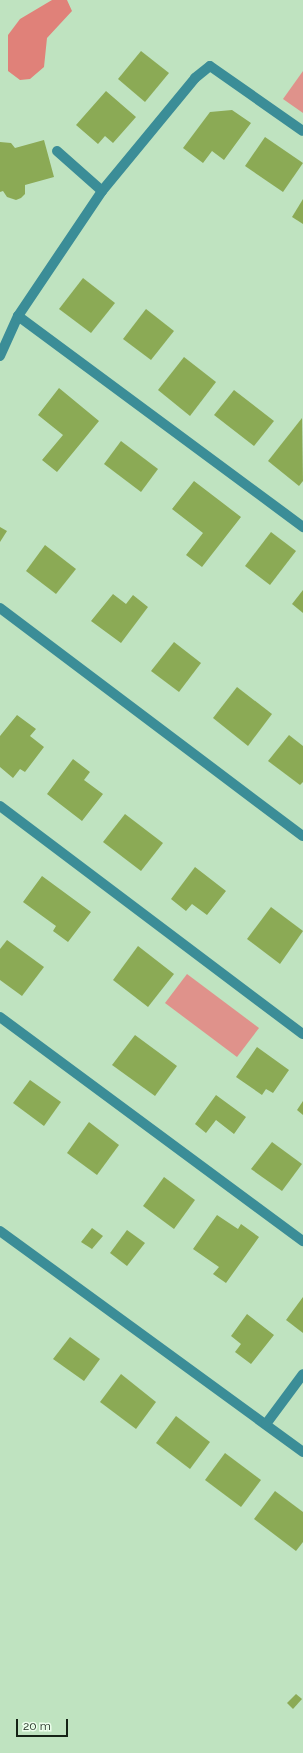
<!DOCTYPE html>
<style>
body{margin:0}
#map{position:relative;width:303px;height:1753px;overflow:hidden;background:#bfe3c0;font-family:Raleway,sans-serif}
div>[style]{position:absolute}
.green>*{inset:0;background:#df928b}
.forest>*{inset:0;background:#e08179}
.building>*{inset:0;background:#8baa55}
.minor>*{height:10px;margin:-5px;padding:0 5px;transform-origin:5px;border-radius:5px;background:#3b8d97}
span{translate:-50% -50%;white-space:nowrap;text-align:center;line-height:1.15;-webkit-text-stroke:3.5px #edffed;paint-order:stroke}
.scale{position:absolute;left:16px;top:1719px;width:52px;height:18px;box-sizing:border-box;border:2px solid #142215;border-top:0;padding-left:5px;font-size:12px;line-height:14px;white-space:nowrap;color:#142215;-webkit-text-stroke:3px #edffed;paint-order:stroke}
</style>
<div id="map">
<div class="green">
<div style="clip-path:polygon(303px 71px,303px 113px,283px 99px)"></div>
<div style="clip-path:polygon(187px 974px,259px 1028px,237px 1057px,165px 1003px)"></div>
</div>
<div class="forest">
<div style="clip-path:polygon(52px 0,67px 0,72px 11px,47px 38px,44px 67px,30px 79px,20px 80px,8px 71px,8px 35px,20px 19px)"></div>
</div>
<div class="building">
<div style="clip-path:polygon(141px 51px,169px 73px,145px 102px,118px 79px)"></div>
<div style="clip-path:polygon(106px 91px,136px 117px,113px 143px,105px 136px,98px 144px,76px 125px)"></div>
<div style="clip-path:polygon(232px 110px,251px 123px,224px 160px,212px 151px,203px 163px,183px 148px,210px 112px)"></div>
<div style="clip-path:polygon(265px 137px,303px 163px,283px 192px,245px 166px)"></div>
<div style="clip-path:polygon(44px 140px,54px 177px,25px 185px,25px 194px,21px 198px,16px 200px,7px 197px,3px 191px,0 192px,0 142px,11px 143px,15px 148px)"></div>
<div style="clip-path:polygon(303px 199px,303px 224px,292px 217px)"></div>
<div style="clip-path:polygon(83px 278px,115px 303px,91px 333px,59px 309px)"></div>
<div style="clip-path:polygon(146px 309px,174px 331px,151px 360px,123px 339px)"></div>
<div style="clip-path:polygon(184px 357px,216px 382px,190px 416px,158px 390px)"></div>
<div style="clip-path:polygon(59px 388px,99px 421px,57px 472px,42px 460px,63px 435px,38px 415px)"></div>
<div style="clip-path:polygon(234px 390px,274px 421px,254px 446px,214px 415px)"></div>
<div style="clip-path:polygon(302px 418px,303px 481px,299px 486px,268px 461px)"></div>
<div style="clip-path:polygon(121px 441px,158px 469px,141px 492px,104px 464px)"></div>
<div style="clip-path:polygon(194px 481px,241px 517px,202px 567px,186px 555px,203px 533px,172px 509px)"></div>
<div style="clip-path:polygon(0 527px,7px 531px,0 542px)"></div>
<div style="clip-path:polygon(271px 532px,296px 551px,270px 585px,245px 566px)"></div>
<div style="clip-path:polygon(45px 545px,76px 569px,56px 594px,26px 571px)"></div>
<div style="clip-path:polygon(303px 590px,303px 613px,292px 604px)"></div>
<div style="clip-path:polygon(113px 594px,126px 604px,133px 595px,148px 607px,121px 643px,91px 621px)"></div>
<div style="clip-path:polygon(174px 642px,201px 663px,179px 692px,151px 671px)"></div>
<div style="clip-path:polygon(237px 687px,272px 714px,248px 746px,213px 718px)"></div>
<div style="clip-path:polygon(17px 715px,36px 729px,30px 736px,44px 747px,25px 772px,20px 769px,13px 778px,0 767px,0 736px)"></div>
<div style="clip-path:polygon(289px 735px,303px 746px,303px 782px,300px 785px,268px 761px)"></div>
<div style="clip-path:polygon(73px 759px,90px 772px,84px 780px,103px 794px,82px 821px,47px 794px)"></div>
<div style="clip-path:polygon(125px 814px,163px 843px,141px 871px,103px 842px)"></div>
<div style="clip-path:polygon(195px 867px,226px 891px,207px 915px,192px 904px,186px 911px,171px 899px)"></div>
<div style="clip-path:polygon(42px 876px,91px 912px,68px 942px,53px 931px,56px 926px,23px 902px)"></div>
<div style="clip-path:polygon(271px 907px,303px 931px,280px 964px,247px 939px)"></div>
<div style="clip-path:polygon(7px 940px,44px 967px,22px 996px,0 980px,0 949px)"></div>
<div style="clip-path:polygon(138px 946px,174px 974px,148px 1007px,113px 980px)"></div>
<div style="clip-path:polygon(135px 1035px,177px 1066px,155px 1096px,112px 1065px)"></div>
<div style="clip-path:polygon(257px 1047px,289px 1070px,273px 1093px,266px 1089px,262px 1095px,236px 1077px)"></div>
<div style="clip-path:polygon(30px 1080px,61px 1102px,44px 1126px,13px 1103px)"></div>
<div style="clip-path:polygon(216px 1095px,246px 1117px,234px 1134px,216px 1120px,206px 1133px,195px 1124px)"></div>
<div style="clip-path:polygon(303px 1101px,303px 1115px,297px 1110px)"></div>
<div style="clip-path:polygon(89px 1122px,119px 1145px,97px 1175px,67px 1153px)"></div>
<div style="clip-path:polygon(272px 1142px,302px 1164px,282px 1191px,251px 1169px)"></div>
<div style="clip-path:polygon(164px 1177px,195px 1200px,174px 1229px,143px 1206px)"></div>
<div style="clip-path:polygon(217px 1215px,238px 1229px,241px 1224px,259px 1237px,226px 1283px,213px 1274px,219px 1267px,193px 1249px)"></div>
<div style="clip-path:polygon(92px 1228px,103px 1236px,92px 1249px,81px 1242px)"></div>
<div style="clip-path:polygon(127px 1230px,145px 1243px,127px 1266px,110px 1253px)"></div>
<div style="clip-path:polygon(303px 1297px,303px 1333px,286px 1320px)"></div>
<div style="clip-path:polygon(247px 1314px,274px 1335px,251px 1364px,235px 1352px,241px 1344px,231px 1336px)"></div>
<div style="clip-path:polygon(70px 1337px,100px 1359px,84px 1381px,53px 1359px)"></div>
<div style="clip-path:polygon(121px 1374px,156px 1402px,136px 1429px,100px 1402px)"></div>
<div style="clip-path:polygon(176px 1416px,210px 1442px,190px 1469px,156px 1443px)"></div>
<div style="clip-path:polygon(225px 1453px,261px 1480px,241px 1507px,205px 1480px)"></div>
<div style="clip-path:polygon(275px 1491px,303px 1512px,303px 1542px,296px 1551px,254px 1519px)"></div>
<div style="clip-path:polygon(296px 1694px,302px 1699px,293px 1709px,287px 1703px)"></div>
</div>
<div class="minor">
<div style="left:57px;top:151px;width:60px;rotate:41.6deg"></div>
<div style="left:18px;top:316px;width:355px;rotate:36.5deg"></div>
<div style="left:0;top:356px;width:44px;rotate:-65.8deg"></div>
<div style="left:18px;top:316px;width:151px;rotate:-56.1deg"></div>
<div style="left:102px;top:191px;width:146px;rotate:-50.5deg"></div>
<div style="left:195px;top:78px;width:19px;rotate:-39deg"></div>
<div style="left:210px;top:66px;width:113px;rotate:35deg"></div>
<div style="left:0;top:608px;width:379px;rotate:37deg"></div>
<div style="left:0;top:806px;width:379px;rotate:37deg"></div>
<div style="left:0;top:1017px;width:377px;rotate:36.5deg"></div>
<div style="left:0;top:1231px;width:375px;rotate:36.1deg"></div>
<div style="left:266px;top:1424px;width:62px;rotate:-53.5deg"></div>
</div>
<div class="scale">20 m</div>
</div>
